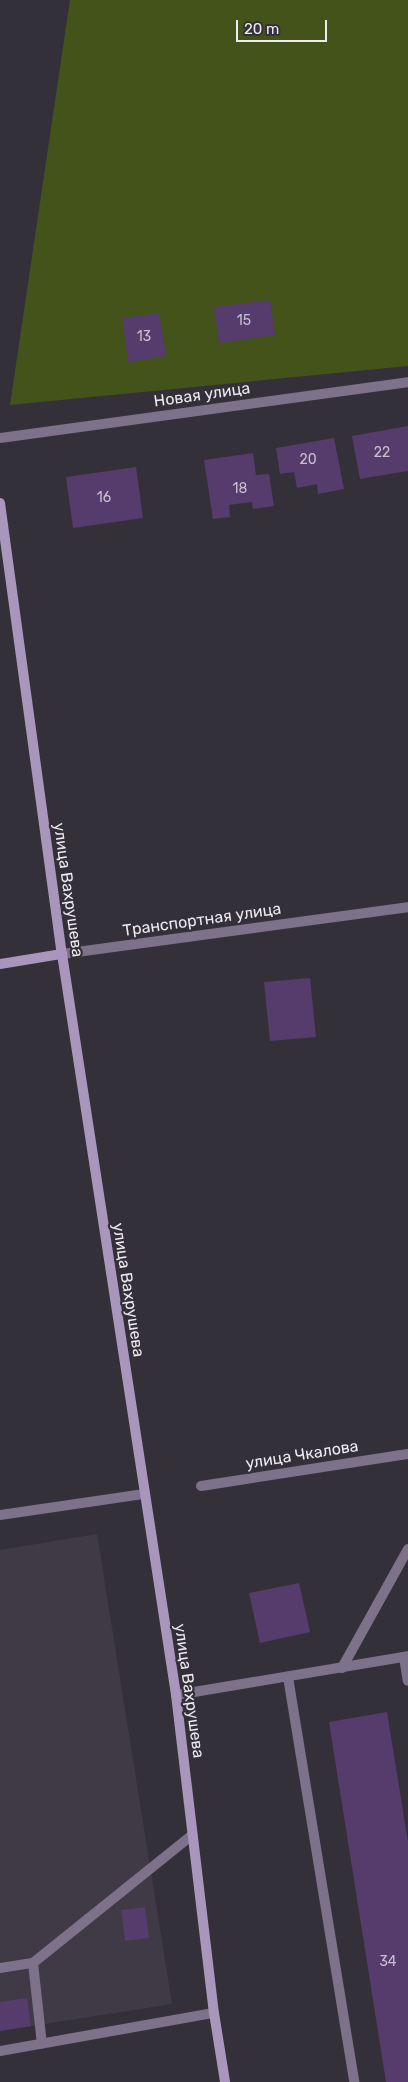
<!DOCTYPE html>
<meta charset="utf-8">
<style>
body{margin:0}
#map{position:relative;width:408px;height:2082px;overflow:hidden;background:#343039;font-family:Rubik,sans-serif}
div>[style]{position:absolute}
.built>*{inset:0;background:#403946}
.green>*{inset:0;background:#435319}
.building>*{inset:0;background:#563b6d}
.lane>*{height:10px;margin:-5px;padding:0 5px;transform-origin:5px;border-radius:5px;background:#7e728a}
.street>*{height:10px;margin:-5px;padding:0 5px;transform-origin:5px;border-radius:5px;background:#7e728a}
.secondary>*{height:10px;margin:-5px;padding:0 5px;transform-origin:5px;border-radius:5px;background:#a996bc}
span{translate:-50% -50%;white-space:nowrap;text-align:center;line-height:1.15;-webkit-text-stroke:4.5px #343039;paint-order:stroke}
.number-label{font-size:14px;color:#c7becf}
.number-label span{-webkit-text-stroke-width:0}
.street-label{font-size:16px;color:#edeaf0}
.scale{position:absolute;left:236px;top:20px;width:91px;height:22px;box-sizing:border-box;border:2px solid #edeaf0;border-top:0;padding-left:6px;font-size:15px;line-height:18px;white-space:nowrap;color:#edeaf0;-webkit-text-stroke:4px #343039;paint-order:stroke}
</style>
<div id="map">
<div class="built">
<div style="clip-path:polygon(97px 1534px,172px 2004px,0 2031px,0 1550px)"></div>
</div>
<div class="green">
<div style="clip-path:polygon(70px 0,408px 0,408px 366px,10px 405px)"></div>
</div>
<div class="building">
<div style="clip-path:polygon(270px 300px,275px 335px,219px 343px,214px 307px)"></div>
<div style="clip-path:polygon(159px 313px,166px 356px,128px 362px,122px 318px)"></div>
<div style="clip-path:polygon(408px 426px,408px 471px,360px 479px,352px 436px)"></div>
<div style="clip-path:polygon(334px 438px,344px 489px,318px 494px,317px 484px,297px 488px,294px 472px,280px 474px,276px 448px)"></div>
<div style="clip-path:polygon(253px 453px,256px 475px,269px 474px,274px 506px,253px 509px,252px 502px,229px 505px,230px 517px,213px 519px,204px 460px)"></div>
<div style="clip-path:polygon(136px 467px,143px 518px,73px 528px,66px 477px)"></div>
<div style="clip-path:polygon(310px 978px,316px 1037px,270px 1041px,264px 982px)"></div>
<div style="clip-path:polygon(299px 1583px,310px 1632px,260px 1643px,249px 1593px)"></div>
<div style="clip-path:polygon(387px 1712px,408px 1842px,408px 2082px,386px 2082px,329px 1722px)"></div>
<div style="clip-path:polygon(145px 1907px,149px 1938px,125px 1941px,121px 1910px)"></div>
<div style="clip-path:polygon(27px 1998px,31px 2026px,0 2031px,0 2002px)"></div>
</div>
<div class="lane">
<div style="left:404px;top:1657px;width:24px;rotate:81deg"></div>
<div style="left:342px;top:1668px;width:136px;rotate:-61deg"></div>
<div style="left:288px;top:1677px;width:410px;rotate:80.7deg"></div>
<div style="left:176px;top:1695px;width:235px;rotate:-9.5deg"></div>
<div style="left:33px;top:1963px;width:81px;rotate:83.7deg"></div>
<div style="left:0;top:1968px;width:33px;rotate:-9deg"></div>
<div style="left:33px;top:1963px;width:204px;rotate:-38.8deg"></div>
<div style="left:0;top:2051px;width:217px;rotate:-10.1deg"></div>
</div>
<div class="street">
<div style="left:0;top:438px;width:412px;rotate:-7.8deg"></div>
<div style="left:62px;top:954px;width:349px;rotate:-7.7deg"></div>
<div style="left:201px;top:1486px;width:209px;rotate:-8.8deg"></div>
<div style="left:0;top:1515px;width:146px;rotate:-8.3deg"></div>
</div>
<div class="secondary">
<div style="left:0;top:503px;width:455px;rotate:82.2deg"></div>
<div style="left:62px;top:954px;width:750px;rotate:81.25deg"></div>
<div style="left:176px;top:1695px;width:320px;rotate:83.2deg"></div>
<div style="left:214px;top:2013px;width:70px;rotate:80.9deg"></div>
<div style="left:0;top:964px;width:63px;rotate:-9.2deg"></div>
</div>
<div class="number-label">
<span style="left:244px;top:321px">15</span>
<span style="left:144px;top:337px">13</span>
<span style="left:382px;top:453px">22</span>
<span style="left:308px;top:460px">20</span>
<span style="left:240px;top:489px">18</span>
<span style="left:104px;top:498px">16</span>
<span style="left:388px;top:1962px">34</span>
</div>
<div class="street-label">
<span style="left:202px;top:395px;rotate:-8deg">Новая улица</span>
<span style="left:68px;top:890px;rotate:82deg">улица Вахрушева</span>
<span style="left:202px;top:920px;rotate:-8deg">Транспортная улица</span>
<span style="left:128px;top:1290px;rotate:81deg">улица Вахрушева</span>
<span style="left:302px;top:1455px;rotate:-9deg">улица Чкалова</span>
<span style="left:189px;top:1691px;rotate:82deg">улица Вахрушева</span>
</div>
<div class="scale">20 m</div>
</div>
